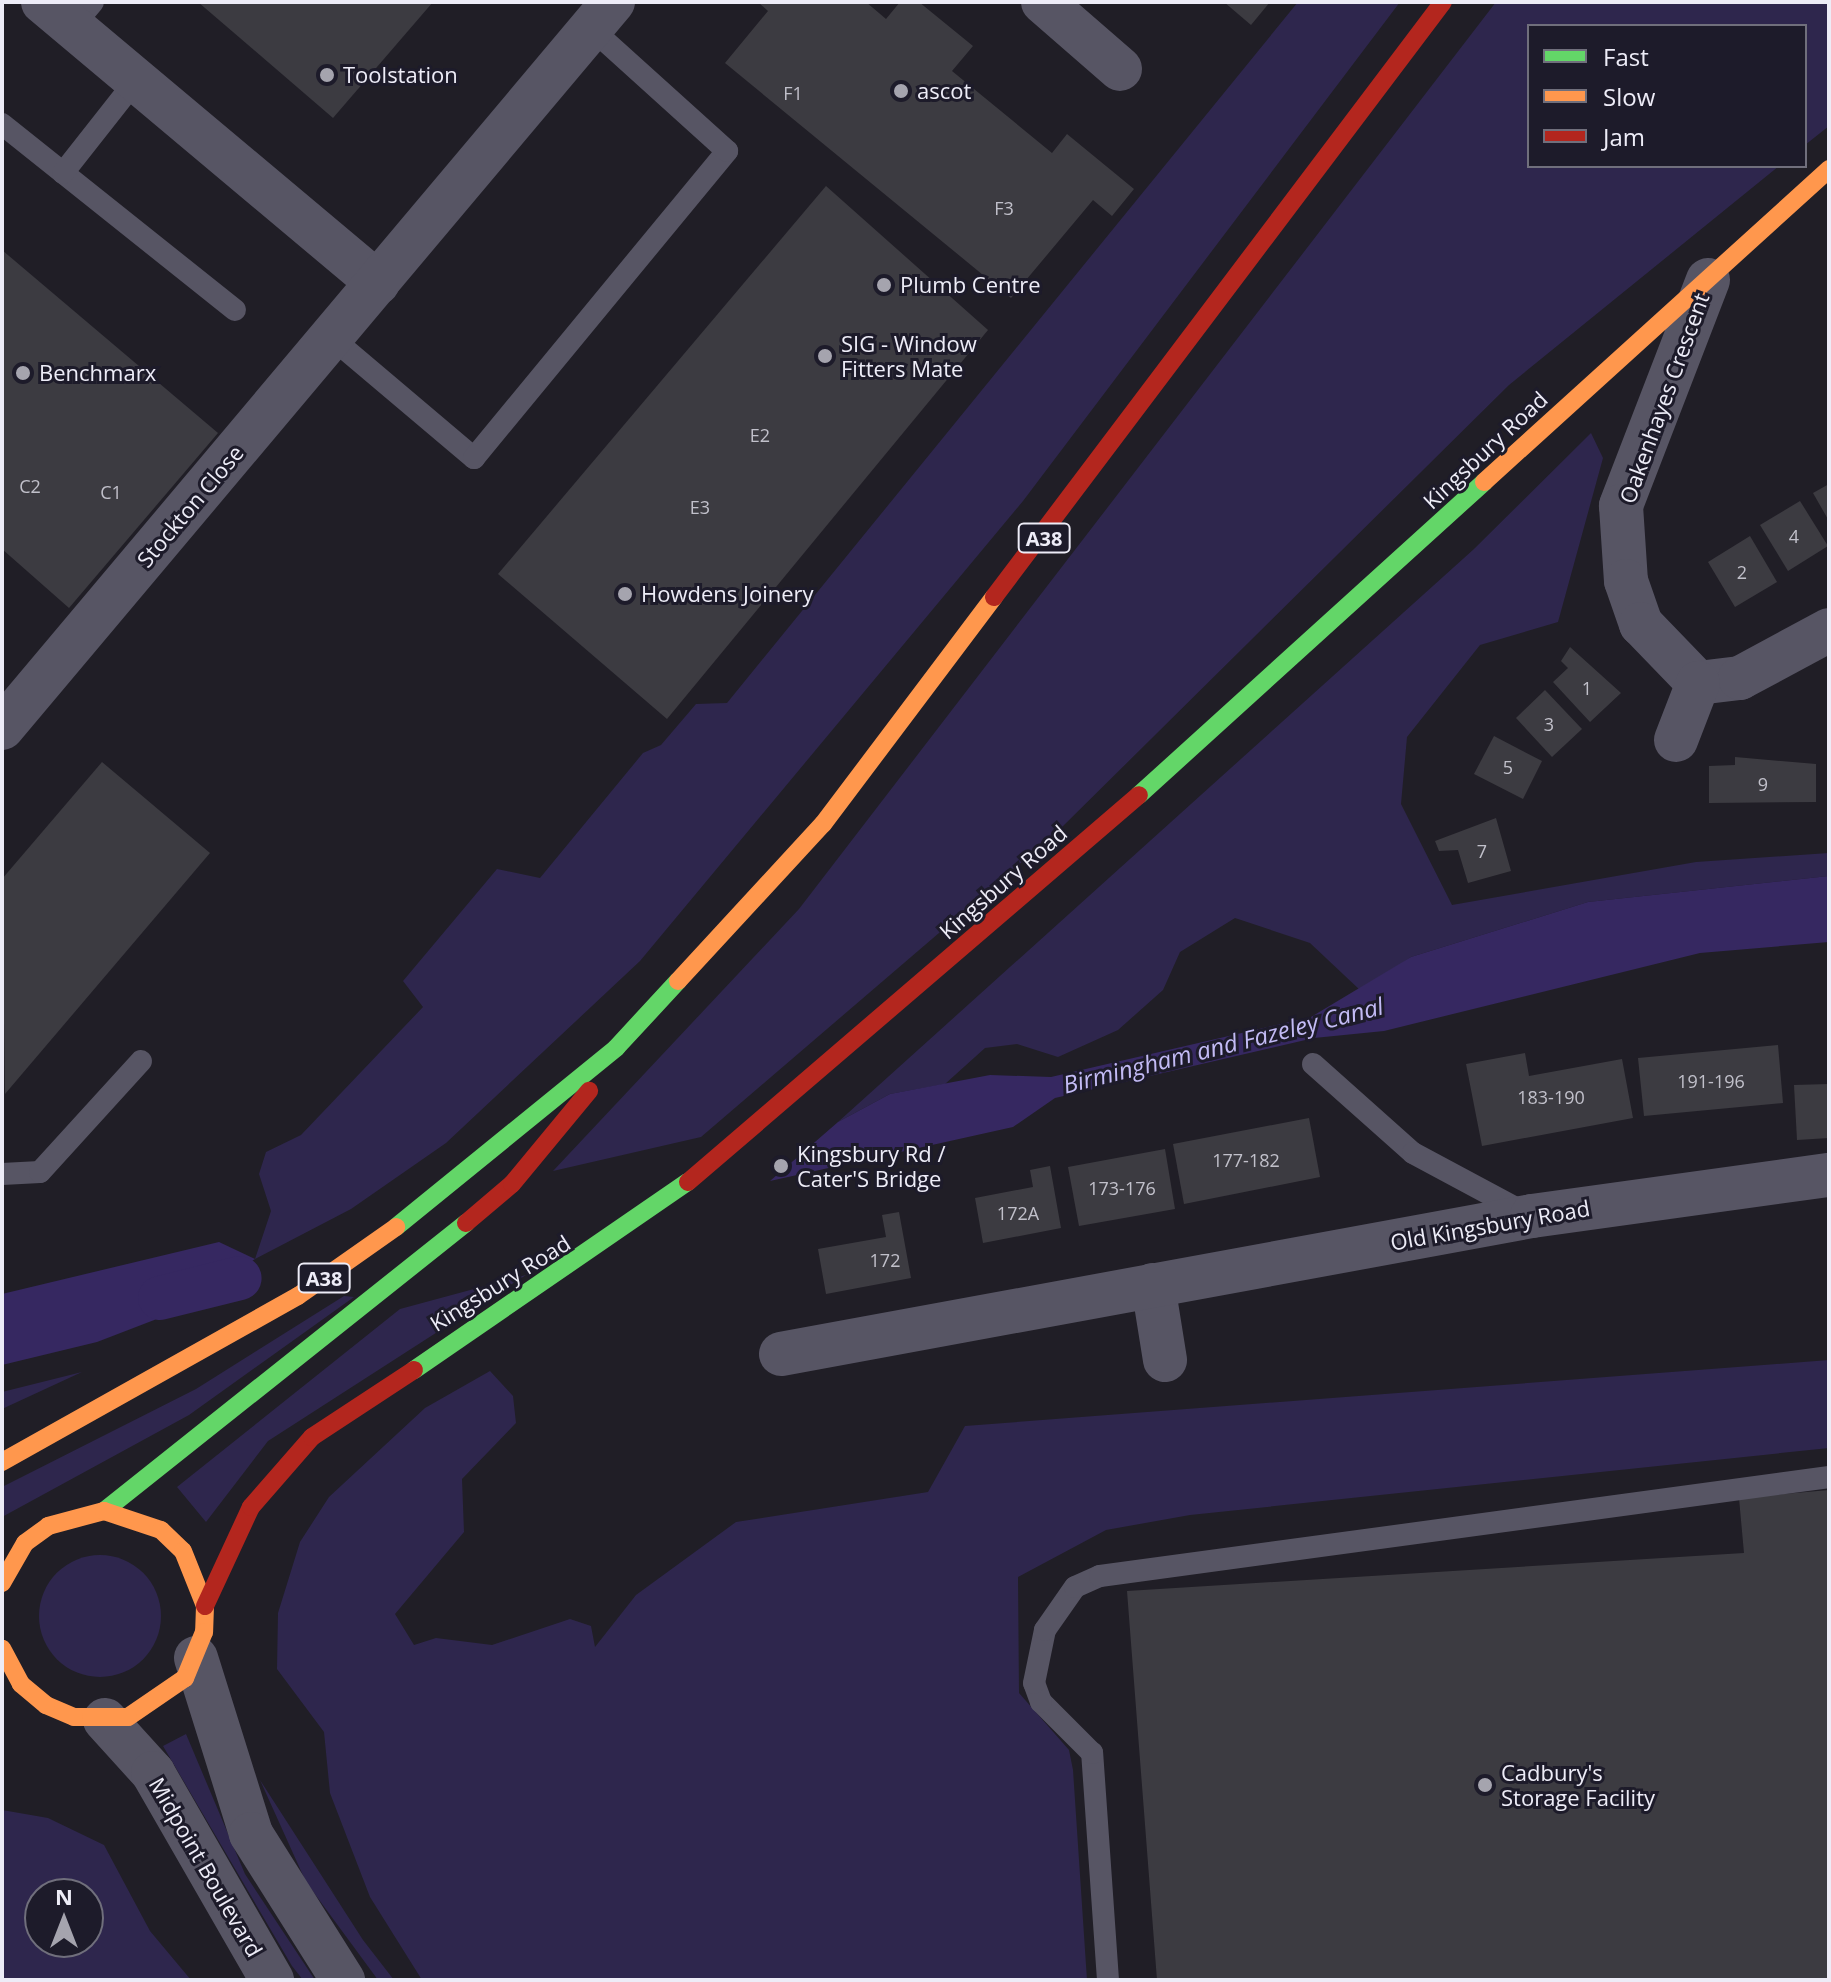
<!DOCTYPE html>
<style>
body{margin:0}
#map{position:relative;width:1831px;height:1982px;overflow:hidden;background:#201e26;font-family:"Open Sans",sans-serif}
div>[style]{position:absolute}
.green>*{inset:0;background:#2e264d}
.round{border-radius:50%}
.water>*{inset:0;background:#362861}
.canal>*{height:44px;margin:-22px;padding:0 22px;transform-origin:22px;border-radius:22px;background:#362861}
.building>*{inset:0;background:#3c3b41}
.lane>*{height:22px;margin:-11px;padding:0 11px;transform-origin:11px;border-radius:11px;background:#575564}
.street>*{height:44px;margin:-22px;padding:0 22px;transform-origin:22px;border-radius:22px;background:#575564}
.fast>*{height:18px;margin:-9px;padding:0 9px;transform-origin:9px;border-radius:9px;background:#63d668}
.slow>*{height:18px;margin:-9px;padding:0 9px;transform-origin:9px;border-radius:9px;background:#ff974d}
.jam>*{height:18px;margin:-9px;padding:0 9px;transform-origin:9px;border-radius:9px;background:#b3261e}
.dots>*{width:22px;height:22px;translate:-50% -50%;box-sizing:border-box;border:4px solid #1d1b2a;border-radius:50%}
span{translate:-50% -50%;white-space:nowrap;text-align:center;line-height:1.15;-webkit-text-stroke:6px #1d1b2a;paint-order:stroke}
.number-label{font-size:18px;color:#c1c0ca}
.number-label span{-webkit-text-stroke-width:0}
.shield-label span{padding:2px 6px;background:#1d1b2a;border:2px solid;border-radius:6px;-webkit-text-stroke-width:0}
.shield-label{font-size:20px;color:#edecf7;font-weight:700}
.poi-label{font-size:22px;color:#edecf7}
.left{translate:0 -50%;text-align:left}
.street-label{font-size:22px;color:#edecf7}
.water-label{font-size:24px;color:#c3bbf5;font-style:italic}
.frame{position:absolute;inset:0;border:4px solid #edecf7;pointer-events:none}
.legend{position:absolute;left:1527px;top:24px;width:280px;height:144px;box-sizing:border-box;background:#1d1b2a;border:2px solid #706f7c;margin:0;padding:10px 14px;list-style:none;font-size:24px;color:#edecf7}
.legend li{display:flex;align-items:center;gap:16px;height:40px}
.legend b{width:40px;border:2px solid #706f7c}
.north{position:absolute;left:24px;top:1878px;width:80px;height:80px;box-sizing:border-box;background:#1d1b2a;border:2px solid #706f7c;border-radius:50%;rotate:0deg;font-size:22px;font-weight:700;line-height:32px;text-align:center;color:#edecf7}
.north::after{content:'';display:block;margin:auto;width:28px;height:36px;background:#a5a4ae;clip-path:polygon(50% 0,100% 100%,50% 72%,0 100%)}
</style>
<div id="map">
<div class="green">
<div style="clip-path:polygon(1298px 2px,1400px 2px,1023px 501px,640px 961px,446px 1143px,351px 1209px,255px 1259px,271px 1211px,259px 1174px,266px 1152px,301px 1135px,423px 1007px,403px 981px,497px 869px,540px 878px,643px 753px,661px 745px,696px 704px,727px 703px)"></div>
<div style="clip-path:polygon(1496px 2px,1829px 2px,1829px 126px,1805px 145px,1805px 26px,1529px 26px,1529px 166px,1779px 166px,1509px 385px,1058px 831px,701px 1137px,553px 1171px,799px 909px)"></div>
<div style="clip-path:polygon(1591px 433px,1603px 458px,1558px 622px,1480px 645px,1407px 737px,1401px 804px,1452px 905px,1696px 862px,1829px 853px,1829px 876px,1588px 902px,1411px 957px,1361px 991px,1310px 943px,1235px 918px,1180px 952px,1163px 990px,1118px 1030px,1058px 1057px,1017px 1044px,985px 1048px,945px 1084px,890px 1094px,838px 1122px,1474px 549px)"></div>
<div style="clip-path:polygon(526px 1275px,268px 1441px,206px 1522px,177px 1487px,400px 1309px)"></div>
<div style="clip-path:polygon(344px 1296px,354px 1297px,189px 1415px,2px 1517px,2px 1487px,196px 1389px)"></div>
<div style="clip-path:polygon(1829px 1360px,1829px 1448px,1190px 1515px,1106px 1530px,1018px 1577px,1019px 1693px,1069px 1750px,1073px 1770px,1087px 1980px,422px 1980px,370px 1897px,330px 1793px,324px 1732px,277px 1669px,278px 1613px,300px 1542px,329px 1497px,425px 1408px,490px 1371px,513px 1396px,516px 1423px,462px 1479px,464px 1532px,395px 1614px,414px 1645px,436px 1638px,492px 1645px,570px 1619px,591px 1626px,595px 1647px,636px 1595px,736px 1522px,928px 1492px,965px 1426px)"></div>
<div style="clip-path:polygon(82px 1372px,2px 1409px,2px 1392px)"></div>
<div class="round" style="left:39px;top:1555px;width:122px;height:122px"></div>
<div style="clip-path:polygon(186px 1734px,245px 1874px,315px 1980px,303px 1980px,292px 1966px,163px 1746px)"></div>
<div style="clip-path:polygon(260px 1780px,363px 1940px,394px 1980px,378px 1980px,306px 1882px)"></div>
<div style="clip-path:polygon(evenodd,2px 1810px,48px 1818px,104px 1845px,150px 1931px,191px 1980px,2px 1980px,2px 1810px,40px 1894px,88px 1894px,88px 1942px,40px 1942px,40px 1894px)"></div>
</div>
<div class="water">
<div style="clip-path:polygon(1829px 876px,1829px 942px,1700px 953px,1384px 1031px,1314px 1038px,1055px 1098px,1013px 1127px,770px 1181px,838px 1122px,890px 1094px,990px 1075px,1051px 1077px,1311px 1017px,1411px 957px,1588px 902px)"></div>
<div style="clip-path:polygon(219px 1242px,255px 1259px,175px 1312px,97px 1342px,2px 1365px,2px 1294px)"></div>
</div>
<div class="canal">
<div style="left:160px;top:1298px;width:82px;rotate:-14deg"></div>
</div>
<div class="building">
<div style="clip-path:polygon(198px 2px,433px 2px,333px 118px)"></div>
<div style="clip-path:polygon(758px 2px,866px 2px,886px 19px,900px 2px,919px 2px,973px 46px,952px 71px,1052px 153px,1067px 134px,1134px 189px,1112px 216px,1093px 200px,1011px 298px,725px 63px,768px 11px)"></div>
<div style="clip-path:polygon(1224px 2px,1270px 2px,1251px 25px)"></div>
<div style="clip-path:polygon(826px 186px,988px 330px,667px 719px,498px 574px)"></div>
<div style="clip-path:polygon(2px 250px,218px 433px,69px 608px,2px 549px)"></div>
<div style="clip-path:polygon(1829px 484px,1829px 521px,1813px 493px)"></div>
<div style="clip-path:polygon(1800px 501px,1828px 546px,1788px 571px,1760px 525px)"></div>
<div style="clip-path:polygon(1750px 536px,1777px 582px,1735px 607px,1708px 562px)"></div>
<div style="clip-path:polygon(1570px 647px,1621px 693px,1590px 722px,1553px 682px,1568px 668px,1561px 661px)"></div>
<div style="clip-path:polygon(1545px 690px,1582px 729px,1552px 757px,1516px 718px)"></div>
<div style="clip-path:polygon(1494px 736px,1542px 761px,1523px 799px,1474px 774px)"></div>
<div style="clip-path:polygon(1735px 757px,1816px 764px,1816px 802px,1709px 803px,1709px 766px,1735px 765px)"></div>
<div style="clip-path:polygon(102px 762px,210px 853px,5px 1094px,2px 879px)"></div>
<div style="clip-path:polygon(1496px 818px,1511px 871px,1468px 883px,1458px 850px,1439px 851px,1435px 841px)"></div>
<div style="clip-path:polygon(1778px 1045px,1783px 1103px,1644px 1116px,1638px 1058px)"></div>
<div style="clip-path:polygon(1525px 1053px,1529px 1076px,1622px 1059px,1633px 1118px,1482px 1146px,1466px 1064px)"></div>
<div style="clip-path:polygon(1829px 1084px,1829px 1138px,1797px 1140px,1794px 1085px)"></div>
<div style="clip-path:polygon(1309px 1118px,1320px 1177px,1184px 1204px,1173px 1144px)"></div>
<div style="clip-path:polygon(1165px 1149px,1175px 1209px,1079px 1226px,1068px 1167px)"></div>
<div style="clip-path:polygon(1050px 1166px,1061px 1228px,983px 1243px,975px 1198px,1033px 1187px,1030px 1170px)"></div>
<div style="clip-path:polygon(899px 1212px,911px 1278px,826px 1294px,818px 1249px,886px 1237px,882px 1215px)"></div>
<div style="clip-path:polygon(1829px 1490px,1829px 1980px,1157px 1980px,1127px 1591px,1744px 1553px,1739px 1498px)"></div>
</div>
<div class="lane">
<div style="left:73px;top:26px;width:31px;rotate:-50deg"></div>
<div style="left:2px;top:124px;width:298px;rotate:38.6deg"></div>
<div style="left:63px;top:173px;width:120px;rotate:-51.8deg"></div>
<div style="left:332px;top:338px;width:186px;rotate:40.2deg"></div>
<div style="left:474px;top:458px;width:398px;rotate:-50.5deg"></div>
<div style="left:727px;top:151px;width:183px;rotate:-137.9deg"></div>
<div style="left:1313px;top:1064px;width:134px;rotate:41.7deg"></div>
<div style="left:1413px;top:1153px;width:129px;rotate:28.2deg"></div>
<div style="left:2px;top:1174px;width:38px;rotate:-3deg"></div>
<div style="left:40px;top:1172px;width:150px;rotate:-47.7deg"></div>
<div style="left:1108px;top:1980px;width:228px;rotate:-94deg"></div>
<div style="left:1092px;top:1753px;width:72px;rotate:-135deg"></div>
<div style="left:1041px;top:1702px;width:20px;rotate:-110deg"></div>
<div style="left:1034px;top:1683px;width:54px;rotate:-78.3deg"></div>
<div style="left:1045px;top:1630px;width:52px;rotate:-55.1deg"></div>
<div style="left:1075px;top:1587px;width:27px;rotate:-24deg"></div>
<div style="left:1100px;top:1576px;width:736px;rotate:-7.73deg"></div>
</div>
<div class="street">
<div style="left:43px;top:2px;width:437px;rotate:40deg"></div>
<div style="left:1043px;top:2px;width:102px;rotate:41deg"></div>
<div style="left:1708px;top:280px;width:242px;rotate:111.1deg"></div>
<div style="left:1621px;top:506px;width:75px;rotate:86.2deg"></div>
<div style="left:1626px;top:581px;width:46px;rotate:70.8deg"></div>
<div style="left:1641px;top:624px;width:82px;rotate:46deg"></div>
<div style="left:1698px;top:683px;width:42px;rotate:-6.8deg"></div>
<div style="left:1740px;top:678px;width:101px;rotate:-28.3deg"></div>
<div style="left:2px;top:728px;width:949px;rotate:-49.92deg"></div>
<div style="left:1676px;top:740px;width:61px;rotate:-68.9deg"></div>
<div style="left:1153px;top:1285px;width:76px;rotate:80.9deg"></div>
<div style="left:781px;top:1354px;width:764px;rotate:-10.41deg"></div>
<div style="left:1532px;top:1216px;width:300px;rotate:-7.9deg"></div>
<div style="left:196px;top:1658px;width:184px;rotate:72.6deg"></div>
<div style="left:251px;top:1834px;width:173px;rotate:57.8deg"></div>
<div style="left:105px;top:1720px;width:72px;rotate:47.8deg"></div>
<div style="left:153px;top:1773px;width:239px;rotate:60.1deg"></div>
</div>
<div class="fast">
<div style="left:1139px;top:795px;width:466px;rotate:-42.2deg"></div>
<div style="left:396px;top:1227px;width:284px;rotate:-39.1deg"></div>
<div style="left:616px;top:1048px;width:91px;rotate:-47.2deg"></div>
<div style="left:414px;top:1370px;width:332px;rotate:-34.5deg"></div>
<div style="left:104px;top:1511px;width:463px;rotate:-38.5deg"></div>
</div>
<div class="slow">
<div style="left:1484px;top:482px;width:466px;rotate:-42.2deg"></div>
<div style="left:678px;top:981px;width:214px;rotate:-47.3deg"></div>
<div style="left:823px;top:824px;width:284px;rotate:-53deg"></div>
<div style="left:2px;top:1462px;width:339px;rotate:-29.3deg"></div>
<div style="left:298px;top:1296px;width:120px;rotate:-35.1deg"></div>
<div style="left:2px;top:1583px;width:46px;rotate:-60.1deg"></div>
<div style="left:25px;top:1543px;width:29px;rotate:-36deg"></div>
<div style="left:48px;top:1526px;width:58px;rotate:-15deg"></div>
<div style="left:104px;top:1511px;width:60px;rotate:18.4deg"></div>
<div style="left:161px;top:1530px;width:30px;rotate:44deg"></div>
<div style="left:183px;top:1551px;width:59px;rotate:68.2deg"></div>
<div style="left:205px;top:1606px;width:26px;rotate:92deg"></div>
<div style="left:204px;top:1632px;width:50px;rotate:112.4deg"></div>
<div style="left:185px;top:1678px;width:69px;rotate:145.6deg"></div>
<div style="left:128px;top:1717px;width:54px;rotate:180deg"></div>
<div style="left:74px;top:1717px;width:30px;rotate:-157deg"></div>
<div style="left:46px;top:1705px;width:33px;rotate:-140deg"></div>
<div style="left:21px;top:1684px;width:40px;rotate:-118deg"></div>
</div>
<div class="jam">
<div style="left:994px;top:597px;width:745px;rotate:-52.96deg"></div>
<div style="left:688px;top:1182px;width:594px;rotate:-40.63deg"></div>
<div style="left:466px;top:1223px;width:60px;rotate:-40.3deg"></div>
<div style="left:512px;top:1184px;width:121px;rotate:-50.4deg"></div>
<div style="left:205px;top:1606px;width:109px;rotate:-65.1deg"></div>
<div style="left:251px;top:1507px;width:93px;rotate:-48.9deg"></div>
<div style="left:312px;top:1437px;width:122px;rotate:-33.3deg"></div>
</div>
<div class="dots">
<div style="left:327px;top:75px;background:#a5a4ae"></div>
<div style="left:901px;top:91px;background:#a5a4ae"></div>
<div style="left:884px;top:285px;background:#a5a4ae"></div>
<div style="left:825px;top:356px;background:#a5a4ae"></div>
<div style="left:23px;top:373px;background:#a5a4ae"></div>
<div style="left:625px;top:594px;background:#a5a4ae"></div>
<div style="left:781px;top:1166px;background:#a5a4ae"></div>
<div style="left:1485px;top:1785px;background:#a5a4ae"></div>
</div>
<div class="number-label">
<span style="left:793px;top:93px">F1</span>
<span style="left:1004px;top:208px">F3</span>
<span style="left:760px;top:435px">E2</span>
<span style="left:30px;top:486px">C2</span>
<span style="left:111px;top:492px">C1</span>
<span style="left:700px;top:507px">E3</span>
<span style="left:1794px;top:536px">4</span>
<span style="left:1742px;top:572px">2</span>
<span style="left:1587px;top:688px">1</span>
<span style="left:1549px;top:724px">3</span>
<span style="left:1508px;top:767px">5</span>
<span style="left:1763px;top:784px">9</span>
<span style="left:1482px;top:851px">7</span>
<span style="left:1711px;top:1081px">191-196</span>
<span style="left:1551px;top:1097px">183-190</span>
<span style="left:1246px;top:1160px">177-182</span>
<span style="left:1122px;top:1188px">173-176</span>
<span style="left:1018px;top:1213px">172A</span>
<span style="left:885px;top:1260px">172</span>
</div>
<div class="shield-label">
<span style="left:1044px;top:538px">A38</span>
<span style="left:324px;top:1278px">A38</span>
</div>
<div class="poi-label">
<span class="left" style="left:343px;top:75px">Toolstation</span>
<span class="left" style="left:917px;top:91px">ascot</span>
<span class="left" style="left:900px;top:285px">Plumb Centre</span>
<span class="left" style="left:841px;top:356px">SIG - Window<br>Fitters Mate</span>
<span class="left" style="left:39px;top:373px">Benchmarx</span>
<span class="left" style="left:641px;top:594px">Howdens Joinery</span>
<span class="left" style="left:797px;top:1166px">Kingsbury Rd /<br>Cater'S Bridge</span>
<span class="left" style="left:1501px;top:1785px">Cadbury's<br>Storage Facility</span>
</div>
<div class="street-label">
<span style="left:1664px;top:398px;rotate:-70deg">Oakenhayes Crescent</span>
<span style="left:1485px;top:450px;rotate:-43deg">Kingsbury Road</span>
<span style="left:190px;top:506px;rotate:-50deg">Stockton Close</span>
<span style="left:1003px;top:882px;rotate:-41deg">Kingsbury Road</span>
<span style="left:1490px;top:1225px;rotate:-10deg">Old Kingsbury Road</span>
<span style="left:500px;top:1283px;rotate:-32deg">Kingsbury Road</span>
<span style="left:206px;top:1867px;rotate:60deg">Midpoint Boulevard</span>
</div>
<div class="water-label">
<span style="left:1223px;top:1045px;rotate:-14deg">Birmingham and Fazeley Canal</span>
</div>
<div class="frame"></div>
<ul class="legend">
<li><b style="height:10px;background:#63d668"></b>Fast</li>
<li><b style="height:10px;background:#ff974d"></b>Slow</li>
<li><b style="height:10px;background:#b3261e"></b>Jam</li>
</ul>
<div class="north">N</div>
</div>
